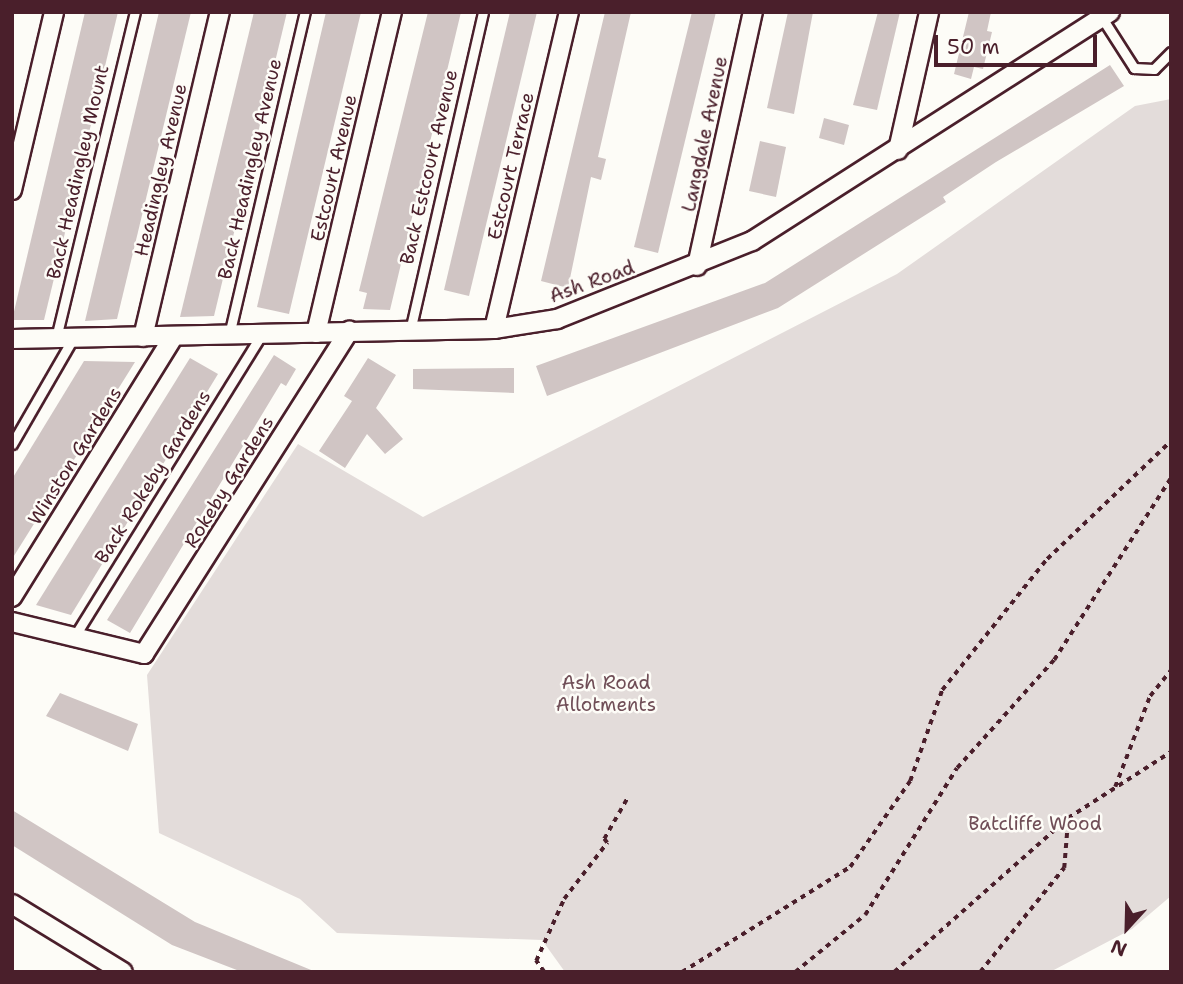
<!DOCTYPE html>
<style>
body{margin:0}
#map{position:relative;width:1183px;height:984px;overflow:hidden;background:#fdfcf7;font-family:"Shantell Sans",sans-serif}
div>[style]{position:absolute}
.green>*{inset:0;background:#e3dcda}
.building>*{inset:0;background:#d0c5c4}
.path>*{height:3.5px;margin-top:-1.75px;transform-origin:0;background:repeating-linear-gradient(90deg,#4a1f2b 0 5px,transparent 0 10px)}
.roads{filter:drop-shadow(2px 0 #4a1f2b) drop-shadow(-2px 0 #4a1f2b) drop-shadow(0 2px #4a1f2b) drop-shadow(0 -2px #4a1f2b)}
.lane>*{height:9px;margin:-4.5px;padding:0 4.5px;transform-origin:4.5px;border-radius:4.5px;background:#fdfcf7}
.street>*{height:18px;margin:-9px;padding:0 9px;transform-origin:9px;border-radius:9px;background:#fdfcf7}
span{translate:-50% -50%;white-space:nowrap;text-align:center;line-height:1.15;-webkit-text-stroke:5px #fdfcf7;paint-order:stroke}
.street-label{font-size:19px;color:#4a1f2b}
.park-label{font-size:19px;color:#704e57}
.frame{position:absolute;inset:0;border:14px solid #4a1f2b;pointer-events:none}
.north{position:absolute;left:1092px;top:893px;width:70px;height:70px;-webkit-text-stroke:5px #fdfcf7;paint-order:stroke;rotate:202deg;font-size:19px;font-weight:700;line-height:28px;text-align:center;color:#4a1f2b}
.north::after{content:'';display:block;margin:auto;width:24px;height:32px;background:#4a1f2b;clip-path:polygon(50% 0,100% 100%,50% 72%,0 100%)}
.scale{position:absolute;left:934px;top:35px;width:163px;height:32px;box-sizing:border-box;border:4px solid #4a1f2b;border-top:0;padding-left:9px;font-size:21px;line-height:24px;white-space:nowrap;color:#4a1f2b;-webkit-text-stroke:5px #fdfcf7;paint-order:stroke}
</style>
<div id="map">
<div class="green">
<div style="clip-path:polygon(1171px 99px,1171px 896px,1132px 929px,1050px 972px,565px 972px,542px 940px,337px 933px,300px 899px,159px 833px,147px 675px,298px 444px,423px 517px,897px 274px,1135px 106px)"></div>
</div>
<div class="building">
<div style="clip-path:polygon(85px 12px,118px 12px,44px 320px,12px 320px)"></div>
<div style="clip-path:polygon(159px 12px,191px 12px,117px 319px,85px 321px)"></div>
<div style="clip-path:polygon(254px 12px,287px 12px,214px 316px,180px 317px)"></div>
<div style="clip-path:polygon(326px 12px,361px 12px,289px 314px,257px 307px)"></div>
<div style="clip-path:polygon(428px 12px,461px 12px,390px 310px,363px 309px,367px 293px,359px 291px)"></div>
<div style="clip-path:polygon(510px 12px,537px 12px,469px 296px,444px 290px)"></div>
<div style="clip-path:polygon(605px 12px,631px 12px,598px 157px,606px 159px,601px 180px,591px 177px,568px 288px,541px 281px)"></div>
<div style="clip-path:polygon(692px 12px,716px 12px,658px 253px,634px 247px)"></div>
<div style="clip-path:polygon(788px 12px,813px 12px,794px 114px,767px 108px)"></div>
<div style="clip-path:polygon(878px 12px,900px 12px,877px 110px,853px 105px)"></div>
<div style="clip-path:polygon(969px 12px,991px 12px,987px 31px,992px 32px,983px 69px,974px 67px,971px 79px,954px 74px)"></div>
<div style="clip-path:polygon(1110px 65px,1124px 86px,996px 162px,943px 197px,946px 202px,778px 308px,547px 396px,536px 366px,765px 283px)"></div>
<div style="clip-path:polygon(824px 118px,849px 125px,844px 145px,819px 138px)"></div>
<div style="clip-path:polygon(760px 141px,786px 147px,776px 197px,749px 191px)"></div>
<div style="clip-path:polygon(274px 355px,296px 369px,286px 386px,281px 383px,130px 633px,107px 620px)"></div>
<div style="clip-path:polygon(190px 358px,218px 374px,71px 615px,36px 605px)"></div>
<div style="clip-path:polygon(368px 358px,396px 375px,376px 408px,403px 439px,385px 454px,367px 434px,345px 468px,319px 451px,352px 401px,344px 396px)"></div>
<div style="clip-path:polygon(84px 361px,135px 362px,12px 559px,12px 479px)"></div>
<div style="clip-path:polygon(514px 368px,514px 393px,413px 389px,413px 369px)"></div>
<div style="clip-path:polygon(60px 693px,138px 724px,128px 751px,46px 716px)"></div>
<div style="clip-path:polygon(12px 810px,195px 922px,316px 972px,242px 972px,172px 945px,12px 845px)"></div>
</div>
<div class="path">
<div style="left:1115px;top:787px;width:97px;rotate:-69deg"></div>
<div style="left:1150px;top:696px;width:33px;rotate:-51deg"></div>
<div style="left:544px;top:972px;width:14px;rotate:-126deg"></div>
<div style="left:536px;top:961px;width:68px;rotate:-65.7deg"></div>
<div style="left:564px;top:899px;width:71px;rotate:-52.5deg"></div>
<div style="left:607px;top:843px;width:5px;rotate:-127deg"></div>
<div style="left:604px;top:839px;width:48px;rotate:-60.3deg"></div>
<div style="left:682px;top:972px;width:198px;rotate:-32deg"></div>
<div style="left:850px;top:867px;width:105px;rotate:-55.1deg"></div>
<div style="left:910px;top:781px;width:96px;rotate:-70.6deg"></div>
<div style="left:942px;top:690px;width:168px;rotate:-51.3deg"></div>
<div style="left:1047px;top:559px;width:171px;rotate:-43.6deg"></div>
<div style="left:795px;top:972px;width:90px;rotate:-39.2deg"></div>
<div style="left:865px;top:915px;width:173px;rotate:-58deg"></div>
<div style="left:957px;top:768px;width:145px;rotate:-48.1deg"></div>
<div style="left:1054px;top:660px;width:216px;rotate:-57.3deg"></div>
<div style="left:894px;top:972px;width:232px;rotate:-41.5deg"></div>
<div style="left:1068px;top:818px;width:122px;rotate:-32.7deg"></div>
<div style="left:980px;top:972px;width:134px;rotate:-51.1deg"></div>
<div style="left:1064px;top:868px;width:50px;rotate:-85.4deg"></div>
</div>
<div class="roads">
<div class="lane">
<div style="left:1104px;top:21px;width:56px;rotate:57.4deg"></div>
<div style="left:1134px;top:68px;width:20px;rotate:3deg"></div>
<div style="left:1154px;top:69px;width:24px;rotate:-45deg"></div>
<div style="left:410px;top:331px;width:327px;rotate:-77.1deg"></div>
<div style="left:229px;top:335px;width:332px;rotate:-76.8deg"></div>
<div style="left:56px;top:338px;width:335px;rotate:-76.4deg"></div>
<div style="left:12px;top:444px;width:120px;rotate:-60deg"></div>
<div style="left:74px;top:637px;width:355px;rotate:-58.2deg"></div>
</div>
<div class="street">
<div style="left:898px;top:150px;width:141px;rotate:-77.3deg"></div>
<div style="left:12px;top:190px;width:183px;rotate:-76.7deg"></div>
<div style="left:697px;top:266px;width:260px;rotate:-77.6deg"></div>
<div style="left:494px;top:329px;width:326px;rotate:-76.7deg"></div>
<div style="left:316px;top:333px;width:330px;rotate:-76.7deg"></div>
<div style="left:143px;top:337px;width:334px;rotate:-76.7deg"></div>
<div style="left:12px;top:339px;width:482px;rotate:-1.2deg"></div>
<div style="left:494px;top:329px;width:64px;rotate:-9deg"></div>
<div style="left:557px;top:319px;width:210px;rotate:-21.8deg"></div>
<div style="left:752px;top:241px;width:425px;rotate:-32.6deg"></div>
<div style="left:12px;top:597px;width:306px;rotate:-58.2deg"></div>
<div style="left:12px;top:622px;width:136px;rotate:13.6deg"></div>
<div style="left:144px;top:654px;width:383px;rotate:-57.6deg"></div>
<div style="left:12px;top:904px;width:130px;rotate:31.5deg"></div>
</div>
</div>
<div class="street-label">
<span style="left:705px;top:134px;rotate:-78deg">Langdale Avenue</span>
<span style="left:511px;top:166px;rotate:-77deg">Estcourt Terrace</span>
<span style="left:429px;top:167px;rotate:-77deg">Back Estcourt Avenue</span>
<span style="left:334px;top:168px;rotate:-77deg">Estcourt Avenue</span>
<span style="left:250px;top:169px;rotate:-77deg">Back Headingley Avenue</span>
<span style="left:161px;top:170px;rotate:-77deg">Headingley Avenue</span>
<span style="left:78px;top:172px;rotate:-77deg">Back Headingley Mount</span>
<span style="left:592px;top:282px;rotate:-20deg">Ash Road</span>
<span style="left:75px;top:456px;rotate:-58deg">Winston Gardens</span>
<span style="left:153px;top:477px;rotate:-58deg">Back Rokeby Gardens</span>
<span style="left:229px;top:482px;rotate:-58deg">Rokeby Gardens</span>
</div>
<div class="park-label">
<span style="left:606px;top:694px">Ash Road<br>Allotments</span>
<span style="left:1035px;top:824px">Batcliffe Wood</span>
</div>
<div class="frame"></div>
<div class="north">N</div>
<div class="scale">50 m</div>
</div>
